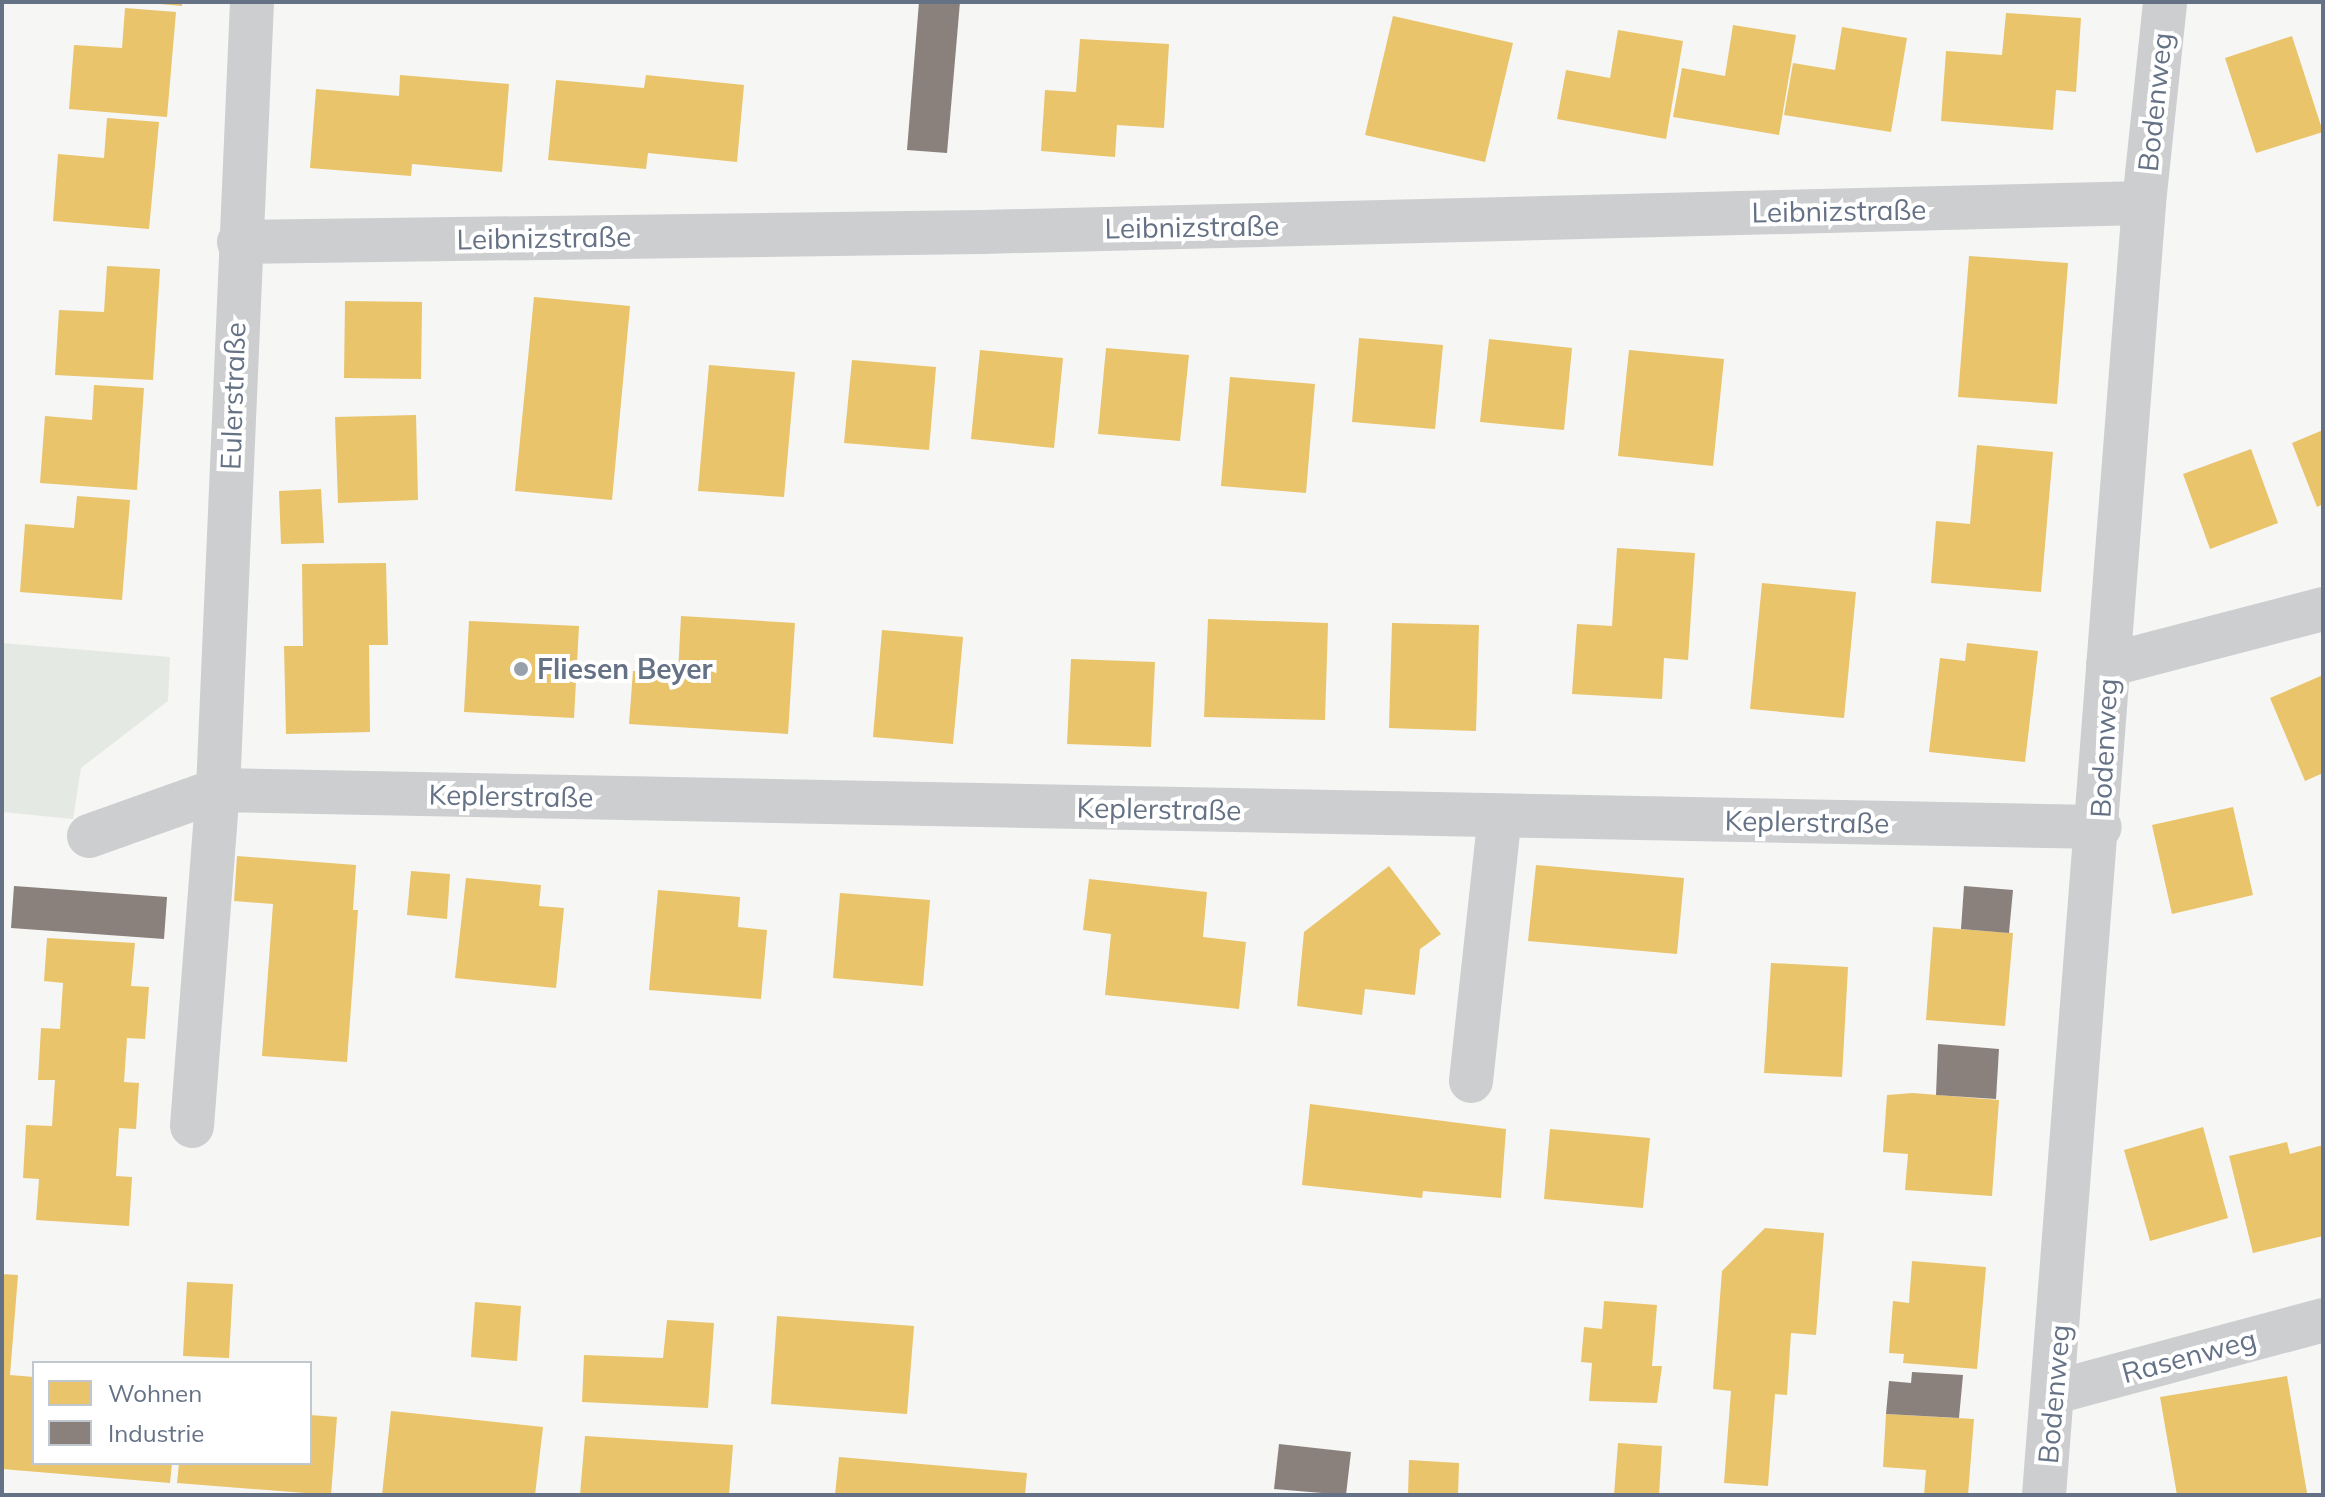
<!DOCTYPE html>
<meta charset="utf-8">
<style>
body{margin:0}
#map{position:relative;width:2325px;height:1497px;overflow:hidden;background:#f6f6f5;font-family:Mulish,sans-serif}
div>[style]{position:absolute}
.green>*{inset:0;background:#e5e9e3}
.homes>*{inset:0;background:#e9c46a}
.industry>*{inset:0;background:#8a817c}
.minor>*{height:44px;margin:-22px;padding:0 22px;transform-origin:22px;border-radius:22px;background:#cdced0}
.dots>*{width:22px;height:22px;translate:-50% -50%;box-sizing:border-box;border:4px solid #fff;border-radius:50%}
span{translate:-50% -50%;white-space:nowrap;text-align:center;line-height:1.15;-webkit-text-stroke:8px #fff;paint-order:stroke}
.street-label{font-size:28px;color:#657285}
.poi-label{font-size:28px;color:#657285;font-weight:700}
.left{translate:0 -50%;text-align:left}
.frame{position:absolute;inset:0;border:4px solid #657285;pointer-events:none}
.legend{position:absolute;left:32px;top:1361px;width:280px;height:104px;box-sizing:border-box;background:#fff;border:2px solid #c1c7ce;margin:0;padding:10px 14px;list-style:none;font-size:24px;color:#657285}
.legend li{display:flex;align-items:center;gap:16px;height:40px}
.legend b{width:40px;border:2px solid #c1c7ce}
</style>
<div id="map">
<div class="green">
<div style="clip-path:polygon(2px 643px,170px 657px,168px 701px,81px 768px,73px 819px,2px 812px)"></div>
</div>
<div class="homes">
<div style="clip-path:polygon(160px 2px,182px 2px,182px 6px,160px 4px)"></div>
<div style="clip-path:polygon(125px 8px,176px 12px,167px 117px,69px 109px,74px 45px,122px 48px)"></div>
<div style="clip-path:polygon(2006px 13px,2081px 18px,2076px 92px,2056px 90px,2053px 130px,1941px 121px,1946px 51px,2002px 55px)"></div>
<div style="clip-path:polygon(1393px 16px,1513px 43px,1485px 162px,1365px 135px)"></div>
<div style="clip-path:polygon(1733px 25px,1796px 35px,1779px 135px,1673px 117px,1682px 68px,1725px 76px)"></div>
<div style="clip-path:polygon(1842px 27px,1907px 38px,1891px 132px,1784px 115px,1793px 63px,1835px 70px)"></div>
<div style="clip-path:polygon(1618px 30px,1683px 41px,1666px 139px,1557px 119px,1566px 70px,1610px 78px)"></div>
<div style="clip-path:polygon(2292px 36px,2323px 132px,2256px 153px,2225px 58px)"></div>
<div style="clip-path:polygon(1080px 39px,1169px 44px,1164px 128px,1117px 125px,1115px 157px,1041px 151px,1045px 90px,1076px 92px)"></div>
<div style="clip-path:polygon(400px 75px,509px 84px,502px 172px,412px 164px,411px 176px,310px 168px,316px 89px,399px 96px)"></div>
<div style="clip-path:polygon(646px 75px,744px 85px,737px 162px,648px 153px,646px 169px,548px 160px,556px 80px,644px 88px)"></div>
<div style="clip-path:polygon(107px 118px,159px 122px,149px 229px,53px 221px,58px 154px,104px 158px)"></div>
<div style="clip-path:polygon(1969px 256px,2068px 263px,2057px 404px,1958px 397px)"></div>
<div style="clip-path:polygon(107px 266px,160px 269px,153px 380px,55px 375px,59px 310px,104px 312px)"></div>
<div style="clip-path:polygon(534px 297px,630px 306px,612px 500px,515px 491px)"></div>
<div style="clip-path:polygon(345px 301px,422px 302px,421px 379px,344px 378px)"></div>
<div style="clip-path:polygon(1359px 338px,1443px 345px,1435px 429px,1352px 422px)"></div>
<div style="clip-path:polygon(1489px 339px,1572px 348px,1564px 430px,1480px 422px)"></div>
<div style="clip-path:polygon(1106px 348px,1189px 355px,1180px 441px,1098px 434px)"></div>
<div style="clip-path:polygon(980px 350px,1063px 358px,1054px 448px,971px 439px)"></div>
<div style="clip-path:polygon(1629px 350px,1724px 359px,1713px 466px,1618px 456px)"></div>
<div style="clip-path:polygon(852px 360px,936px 367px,929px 450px,844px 443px)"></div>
<div style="clip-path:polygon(709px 365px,795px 372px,784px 497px,698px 491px)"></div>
<div style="clip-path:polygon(1230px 377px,1315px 384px,1306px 493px,1221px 486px)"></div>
<div style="clip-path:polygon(94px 385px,144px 388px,137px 490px,40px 483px,45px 416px,92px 420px)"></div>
<div style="clip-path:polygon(416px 415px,418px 500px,338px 503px,335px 417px)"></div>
<div style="clip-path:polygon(2323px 430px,2323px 504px,2317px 507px,2292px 443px)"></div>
<div style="clip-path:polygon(1977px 445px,2053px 452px,2041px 592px,1931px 583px,1936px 521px,1970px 524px)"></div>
<div style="clip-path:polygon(2251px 449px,2278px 523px,2210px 549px,2183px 474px)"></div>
<div style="clip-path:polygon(321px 489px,324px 543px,281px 544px,279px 491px)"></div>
<div style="clip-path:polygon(77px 496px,130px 500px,122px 600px,20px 592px,25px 524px,74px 528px)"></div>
<div style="clip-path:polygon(1617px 548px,1695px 553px,1688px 660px,1664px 658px,1662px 699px,1572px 694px,1577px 624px,1612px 626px)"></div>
<div style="clip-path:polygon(386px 563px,388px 645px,369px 645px,370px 732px,286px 734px,284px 646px,303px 646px,302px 564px)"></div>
<div style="clip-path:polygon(1762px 583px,1856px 592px,1844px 718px,1750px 709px)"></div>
<div style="clip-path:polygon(681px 616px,795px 623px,788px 734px,629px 724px,633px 671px,678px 673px)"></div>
<div style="clip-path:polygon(1208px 619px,1328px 623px,1325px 720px,1204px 717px)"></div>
<div style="clip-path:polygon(469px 621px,579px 626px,574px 718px,464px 712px)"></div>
<div style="clip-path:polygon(1392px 623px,1479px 625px,1476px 731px,1389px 728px)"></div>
<div style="clip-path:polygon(882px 630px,963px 637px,953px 744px,873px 737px)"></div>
<div style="clip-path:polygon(1967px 643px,2038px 651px,2025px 762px,1929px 752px,1940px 658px,1965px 661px)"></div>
<div style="clip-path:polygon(1071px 659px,1155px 662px,1151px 747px,1067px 744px)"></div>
<div style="clip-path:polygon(2323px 675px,2323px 773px,2305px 781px,2270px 698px)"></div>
<div style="clip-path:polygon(2233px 807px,2253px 895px,2172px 914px,2152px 825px)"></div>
<div style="clip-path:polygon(237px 856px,356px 865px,353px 910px,358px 910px,347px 1062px,262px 1056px,273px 904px,234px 901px)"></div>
<div style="clip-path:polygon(1536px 865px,1684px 878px,1677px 954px,1528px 941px)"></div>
<div style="clip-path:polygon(1389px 866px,1441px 934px,1420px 949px,1415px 995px,1365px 989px,1362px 1015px,1297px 1006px,1304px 932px)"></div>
<div style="clip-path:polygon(411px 871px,450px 874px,447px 919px,407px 915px)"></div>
<div style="clip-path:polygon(466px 878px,541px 885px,539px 906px,564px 908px,556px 988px,455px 978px)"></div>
<div style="clip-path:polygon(1089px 879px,1207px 892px,1203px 937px,1246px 942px,1239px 1009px,1105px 995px,1111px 934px,1083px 930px)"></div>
<div style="clip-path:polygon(658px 890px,740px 897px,738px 927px,767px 930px,761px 999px,649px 990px)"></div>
<div style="clip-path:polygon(840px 893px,930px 900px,923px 986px,833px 978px)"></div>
<div style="clip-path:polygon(1933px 927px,2013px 933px,2005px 1026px,1926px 1020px)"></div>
<div style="clip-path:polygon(47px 938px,135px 943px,131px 986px,149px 987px,145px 1039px,127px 1038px,124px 1082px,139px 1083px,136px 1129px,119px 1128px,116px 1176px,132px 1177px,129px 1226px,36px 1220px,39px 1179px,23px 1178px,26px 1125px,52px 1126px,55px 1080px,38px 1080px,41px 1028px,60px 1029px,63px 983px,44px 981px)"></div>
<div style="clip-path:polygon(1771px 963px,1848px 967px,1842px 1077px,1764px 1073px)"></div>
<div style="clip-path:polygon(1913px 1093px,1999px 1100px,1992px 1196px,1905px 1190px,1908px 1154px,1883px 1152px,1887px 1095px)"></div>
<div style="clip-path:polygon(1310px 1104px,1506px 1129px,1501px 1198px,1423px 1191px,1422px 1198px,1302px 1185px)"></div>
<div style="clip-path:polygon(2203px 1127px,2228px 1218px,2150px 1241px,2124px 1150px)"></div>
<div style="clip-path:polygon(1550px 1129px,1650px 1138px,1643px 1208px,1544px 1199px)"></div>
<div style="clip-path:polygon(2287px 1142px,2290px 1154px,2323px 1145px,2323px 1236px,2253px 1253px,2229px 1156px)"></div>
<div style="clip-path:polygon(1765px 1228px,1824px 1233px,1816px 1335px,1791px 1333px,1787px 1395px,1775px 1394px,1768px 1486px,1724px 1483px,1731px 1391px,1713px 1389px,1722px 1271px)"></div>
<div style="clip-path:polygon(1912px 1261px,1986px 1267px,1977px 1369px,1903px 1363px,1904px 1354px,1889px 1353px,1893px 1301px,1909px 1303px)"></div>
<div style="clip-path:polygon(2px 1274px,18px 1275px,10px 1375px,34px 1377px,34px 1463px,172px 1463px,170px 1483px,2px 1469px)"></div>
<div style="clip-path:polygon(187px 1282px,233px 1284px,229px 1358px,183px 1356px)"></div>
<div style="clip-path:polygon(1604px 1301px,1657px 1305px,1652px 1366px,1662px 1366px,1657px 1403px,1589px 1401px,1592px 1363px,1581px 1362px,1584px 1327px,1602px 1329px)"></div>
<div style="clip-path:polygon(475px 1302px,521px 1306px,517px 1361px,471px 1357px)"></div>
<div style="clip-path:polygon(777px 1316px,914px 1326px,907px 1414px,771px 1404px)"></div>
<div style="clip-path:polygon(667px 1320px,714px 1323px,708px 1408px,582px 1402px,584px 1355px,663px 1358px)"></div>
<div style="clip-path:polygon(2287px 1376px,2307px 1493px,2177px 1495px,2160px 1397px)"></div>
<div style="clip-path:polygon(391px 1411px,543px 1427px,535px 1495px,382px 1495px)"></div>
<div style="clip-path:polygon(1886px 1414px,1974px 1419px,1968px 1495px,1924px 1495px,1926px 1470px,1883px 1467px)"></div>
<div style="clip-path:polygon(310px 1415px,337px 1417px,331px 1495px,177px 1483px,179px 1463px,310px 1463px)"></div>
<div style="clip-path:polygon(585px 1436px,733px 1445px,729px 1495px,580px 1495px)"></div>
<div style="clip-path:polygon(1618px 1443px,1662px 1446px,1659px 1495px,1614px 1495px)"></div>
<div style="clip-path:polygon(839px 1457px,1027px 1473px,1025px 1495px,835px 1495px)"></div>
<div style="clip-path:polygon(1409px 1460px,1459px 1463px,1458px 1495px,1408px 1495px)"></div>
</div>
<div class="industry">
<div style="clip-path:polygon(919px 2px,960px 2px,947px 153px,907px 150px)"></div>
<div style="clip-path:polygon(14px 886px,167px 897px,164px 939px,11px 928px)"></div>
<div style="clip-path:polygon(1964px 886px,2013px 890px,2009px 933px,1961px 929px)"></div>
<div style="clip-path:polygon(1938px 1044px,1999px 1049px,1996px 1099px,1936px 1095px)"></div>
<div style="clip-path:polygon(1912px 1372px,1963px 1375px,1959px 1418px,1886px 1414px,1889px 1381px,1911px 1383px)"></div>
<div style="clip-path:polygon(1279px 1444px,1351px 1452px,1346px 1495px,1274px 1489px)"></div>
</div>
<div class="minor">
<div style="left:239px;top:242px;width:743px;rotate:-0.77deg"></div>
<div style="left:982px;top:232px;width:1162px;rotate:-1.43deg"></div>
<div style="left:2108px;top:665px;width:222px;rotate:-14.6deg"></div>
<div style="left:89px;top:836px;width:137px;rotate:-19.6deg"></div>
<div style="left:218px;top:790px;width:1882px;rotate:1.13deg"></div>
<div style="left:1471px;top:1081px;width:267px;rotate:-83.8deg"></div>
<div style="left:192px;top:1126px;width:337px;rotate:-85.6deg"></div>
<div style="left:218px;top:790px;width:789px;rotate:-87.53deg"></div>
<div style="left:2055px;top:1392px;width:278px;rotate:-15deg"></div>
<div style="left:2044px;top:1495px;width:1296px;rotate:-85.57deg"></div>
<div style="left:2144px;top:203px;width:202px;rotate:-84deg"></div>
</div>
<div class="dots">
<div style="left:521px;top:669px;background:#98a0ac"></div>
</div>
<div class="street-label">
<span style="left:2155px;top:102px;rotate:-84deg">Bodenweg</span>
<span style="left:1839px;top:211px;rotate:-1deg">Leibnizstraße</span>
<span style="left:1192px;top:227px;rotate:-1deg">Leibnizstraße</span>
<span style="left:544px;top:238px;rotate:-1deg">Leibnizstraße</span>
<span style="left:233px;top:396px;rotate:-88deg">Eulerstraße</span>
<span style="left:2104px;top:748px;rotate:-87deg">Bodenweg</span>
<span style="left:511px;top:796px;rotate:1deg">Keplerstraße</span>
<span style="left:1159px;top:809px;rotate:1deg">Keplerstraße</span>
<span style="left:1807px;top:822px;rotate:1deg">Keplerstraße</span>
<span style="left:2189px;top:1356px;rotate:-15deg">Rasenweg</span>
<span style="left:2054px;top:1394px;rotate:-85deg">Bodenweg</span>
</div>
<div class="poi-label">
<span class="left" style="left:537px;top:669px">Fliesen Beyer</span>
</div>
<div class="frame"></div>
<ul class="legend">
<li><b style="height:22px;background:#e9c46a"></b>Wohnen</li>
<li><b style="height:22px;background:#8a817c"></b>Industrie</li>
</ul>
</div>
